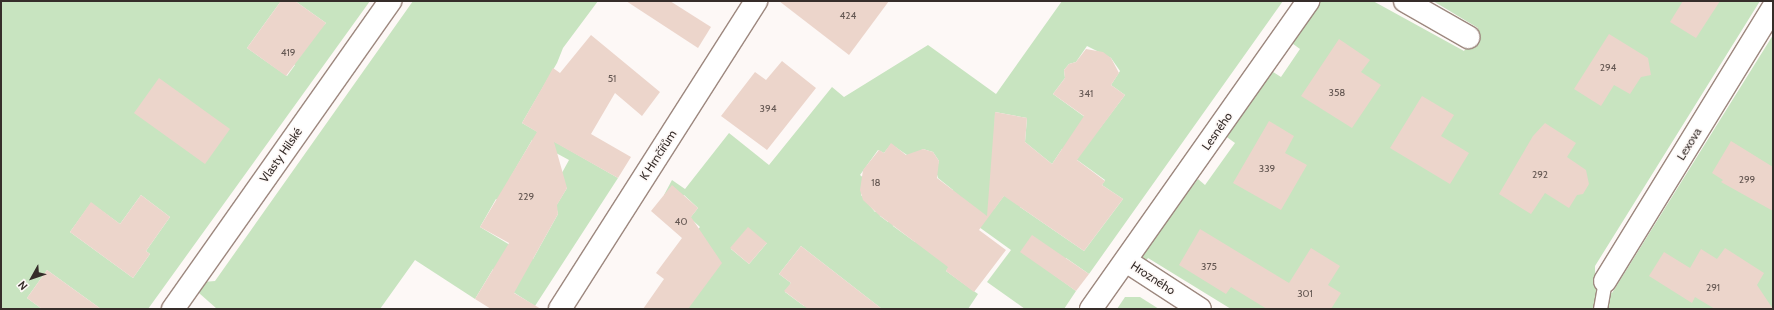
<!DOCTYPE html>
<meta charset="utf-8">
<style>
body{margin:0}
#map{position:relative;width:1774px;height:310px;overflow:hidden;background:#fdf8f6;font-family:Cabin,sans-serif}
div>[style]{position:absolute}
.green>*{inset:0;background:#c8e4c0}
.building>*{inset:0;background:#ecd5cb}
.roads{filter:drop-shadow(1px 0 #9d887f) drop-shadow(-1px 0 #9d887f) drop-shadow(0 1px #9d887f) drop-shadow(0 -1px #9d887f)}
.lane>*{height:13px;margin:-6.5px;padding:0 6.5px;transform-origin:6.5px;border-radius:6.5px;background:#fff}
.street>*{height:22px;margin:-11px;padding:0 11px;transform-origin:11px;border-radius:11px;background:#fff}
.secondary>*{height:22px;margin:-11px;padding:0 11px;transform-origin:11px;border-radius:11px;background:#fff}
span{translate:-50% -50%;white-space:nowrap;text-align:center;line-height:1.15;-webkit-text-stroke:3px #fdf8f6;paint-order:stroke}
.number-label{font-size:10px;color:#645752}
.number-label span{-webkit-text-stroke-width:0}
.street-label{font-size:12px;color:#362d2a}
.frame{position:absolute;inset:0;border:2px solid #362d2a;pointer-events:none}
.north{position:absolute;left:12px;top:258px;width:40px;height:40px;-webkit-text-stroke:3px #fdf8f6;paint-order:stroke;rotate:230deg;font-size:11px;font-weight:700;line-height:16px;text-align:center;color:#362d2a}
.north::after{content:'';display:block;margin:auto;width:14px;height:18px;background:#362d2a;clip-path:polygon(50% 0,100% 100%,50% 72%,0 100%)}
</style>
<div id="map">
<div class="green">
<div style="clip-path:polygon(evenodd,1px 1px,281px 1px,247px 48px,287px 76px,295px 65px,288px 60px,326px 23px,295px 1px,370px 1px,148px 309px,101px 309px,47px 270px,27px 298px,42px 309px,1px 309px,1px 1px,141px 195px,170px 217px,146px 251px,150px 254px,133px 278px,70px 232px,91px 203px,120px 224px,141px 195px)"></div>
<div style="clip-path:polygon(evenodd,413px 1px,598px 1px,563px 48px,557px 63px,522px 123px,618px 178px,535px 306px,507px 288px,511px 280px,493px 269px,475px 299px,415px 260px,380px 309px,217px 309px,199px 293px,203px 282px,215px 281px,413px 1px,532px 140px,569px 160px,558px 180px,567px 188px,556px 206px,558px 214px,533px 259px,480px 227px,496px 199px,507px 206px,510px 178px,532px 140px)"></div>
<div style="clip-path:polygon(evenodd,1062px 1px,1283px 1px,1089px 274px,1066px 258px,1054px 275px,1076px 291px,1064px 309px,1025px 309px,987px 282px,1011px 250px,979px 227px,946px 271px,978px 294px,968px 309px,882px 309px,801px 246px,779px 274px,791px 283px,785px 292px,804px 306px,811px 298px,817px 309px,686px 309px,687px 242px,700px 227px,690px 218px,698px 208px,684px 195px,675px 204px,664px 195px,672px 180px,685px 189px,729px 133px,769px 165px,832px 87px,844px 97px,928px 45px,996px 94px,1062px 1px,1087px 46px,1111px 58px,1120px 71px,1111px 85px,1125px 95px,1100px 128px,1053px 94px,1065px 78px,1064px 70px,1069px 64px,1076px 62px,1087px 46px,1062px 1px,995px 112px,1027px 118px,1025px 142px,1052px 164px,1062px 149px,1105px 180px,1102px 185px,1123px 199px,1084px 251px,1020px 207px,1023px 199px,1009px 189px,994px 209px,995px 112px,1062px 1px,891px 144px,907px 155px,913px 155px,923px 149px,933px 152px,939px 161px,936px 171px,938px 178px,953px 190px,954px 200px,937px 213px,915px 242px,893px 226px,892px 221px,888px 222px,880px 216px,879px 211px,875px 212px,861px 195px,865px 179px,860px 175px,878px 150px,884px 153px,891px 144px,1062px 1px,767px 243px,749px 264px,731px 249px,731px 248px,767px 243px)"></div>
<div style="clip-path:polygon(1319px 1px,1373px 1px,1464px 51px,1478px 28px,1433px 1px,1760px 1px,1595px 266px,1595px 276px,1596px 284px,1612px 293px,1773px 35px,1773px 309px,1231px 309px,1148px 258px,1146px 261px,1140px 261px,1139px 250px,1165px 222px,1198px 179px,1205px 185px,1235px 143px,1224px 135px,1270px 70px,1281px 77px,1300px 49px,1289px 41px)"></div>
<div style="clip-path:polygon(1125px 297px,1140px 297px,1159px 309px,1117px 309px)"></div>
</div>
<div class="building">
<div style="clip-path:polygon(281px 1px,295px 1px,326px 23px,286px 76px,247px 48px)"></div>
<div style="clip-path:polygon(626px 1px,670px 1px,711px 27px,698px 48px)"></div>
<div style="clip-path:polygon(779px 1px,889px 1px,849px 55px)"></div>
<div style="clip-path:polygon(1683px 1px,1720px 1px,1696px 38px,1670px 22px)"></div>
<div style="clip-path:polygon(1609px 34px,1648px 58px,1651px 75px,1641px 77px,1630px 94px,1614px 85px,1601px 106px,1574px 89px)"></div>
<div style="clip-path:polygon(591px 35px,660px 92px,642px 116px,615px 93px,591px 134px,631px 157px,618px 178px,554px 142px,567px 188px,557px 205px,558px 214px,514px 293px,541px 309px,491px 309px,475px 299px,509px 243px,480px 227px,537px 132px,522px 123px,542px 88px,553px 68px,560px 73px)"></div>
<div style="clip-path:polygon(1339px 39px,1370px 60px,1361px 72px,1381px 85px,1352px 128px,1301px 96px)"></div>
<div style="clip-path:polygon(1086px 49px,1103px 52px,1111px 58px,1119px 73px,1111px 85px,1125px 95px,1077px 160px,1105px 181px,1102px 185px,1123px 199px,1084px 251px,1004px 196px,979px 230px,1006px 250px,974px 292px,946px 271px,948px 267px,879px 215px,863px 200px,860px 190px,863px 170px,879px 150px,884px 153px,891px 143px,906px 155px,923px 149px,933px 152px,939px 161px,937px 178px,987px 216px,995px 112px,1027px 118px,1025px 142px,1052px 164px,1084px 116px,1053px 94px,1065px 78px,1064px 70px,1069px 64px,1076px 62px)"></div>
<div style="clip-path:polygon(782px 61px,816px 88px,767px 150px,721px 116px,755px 72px,766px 80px)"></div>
<div style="clip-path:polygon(159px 78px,230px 129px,205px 164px,134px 113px)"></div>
<div style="clip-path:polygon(1422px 96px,1454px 115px,1441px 136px,1469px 153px,1450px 184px,1390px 148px)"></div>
<div style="clip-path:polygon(1269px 121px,1294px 136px,1285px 153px,1307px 165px,1281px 210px,1233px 183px)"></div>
<div style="clip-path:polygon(1545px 123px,1576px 143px,1567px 157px,1586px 170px,1589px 184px,1583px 194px,1577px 195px,1569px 208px,1545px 193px,1531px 214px,1499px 194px,1533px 136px)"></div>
<div style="clip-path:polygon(1731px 141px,1773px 167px,1773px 211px,1721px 182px,1723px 180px,1712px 173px)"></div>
<div style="clip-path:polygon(672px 185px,698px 208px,691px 217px,722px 263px,688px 309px,643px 309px,664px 279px,656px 273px,682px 238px,651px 211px)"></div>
<div style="clip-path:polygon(141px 195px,170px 217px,146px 251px,150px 254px,133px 278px,70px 232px,91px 202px,120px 224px)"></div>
<div style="clip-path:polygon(748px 227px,767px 243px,749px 264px,730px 248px)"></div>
<div style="clip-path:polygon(1200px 229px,1289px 283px,1311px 248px,1340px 266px,1328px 285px,1341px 293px,1331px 309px,1267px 309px,1231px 287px,1226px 294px,1179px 265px)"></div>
<div style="clip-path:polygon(1032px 235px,1089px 274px,1076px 291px,1020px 252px)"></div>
<div style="clip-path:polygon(801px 246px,882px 309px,808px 309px,784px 291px,791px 283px,779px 274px)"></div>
<div style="clip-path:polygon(1725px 248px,1764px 273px,1757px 285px,1773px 309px,1715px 309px,1695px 297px,1692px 303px,1649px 276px,1664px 252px,1690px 268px,1701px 249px,1717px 259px)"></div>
<div style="clip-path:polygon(47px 270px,101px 309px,42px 309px,27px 298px)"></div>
</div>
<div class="roads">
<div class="lane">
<div style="left:1600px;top:309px;width:28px;rotate:-80deg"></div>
</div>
<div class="street">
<div style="left:1405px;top:1px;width:73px;rotate:29.7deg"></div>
<div style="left:1126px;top:261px;width:88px;rotate:33deg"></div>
<div style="left:1605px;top:281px;width:321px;rotate:-58.4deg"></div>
<div style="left:173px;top:309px;width:377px;rotate:-54.8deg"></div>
<div style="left:1091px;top:309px;width:377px;rotate:-54.8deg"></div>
</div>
<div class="secondary">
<div style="left:560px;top:309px;width:365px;rotate:-57.5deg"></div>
</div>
</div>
<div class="number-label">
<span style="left:848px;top:16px">424</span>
<span style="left:288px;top:53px">419</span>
<span style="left:1608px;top:68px">294</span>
<span style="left:612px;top:79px">51</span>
<span style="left:1337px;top:93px">358</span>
<span style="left:1086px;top:94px">341</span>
<span style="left:768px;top:109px">394</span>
<span style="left:1267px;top:169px">339</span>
<span style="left:1540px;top:175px">292</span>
<span style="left:1747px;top:180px">299</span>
<span style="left:876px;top:183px">18</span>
<span style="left:526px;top:197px">229</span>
<span style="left:681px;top:222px">40</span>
<span style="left:1209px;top:267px">375</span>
<span style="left:1713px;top:288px">291</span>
<span style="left:1305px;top:294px">301</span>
</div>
<div class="street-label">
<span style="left:1217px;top:131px;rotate:-55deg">Lesného</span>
<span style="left:1689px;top:144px;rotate:-58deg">Lexova</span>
<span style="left:281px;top:155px;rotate:-55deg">Vlasty Hilské</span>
<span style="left:658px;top:155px;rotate:-57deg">K Hrnčířům</span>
<span style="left:1153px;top:278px;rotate:33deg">Hrozného</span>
</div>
<div class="frame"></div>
<div class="north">N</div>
</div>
